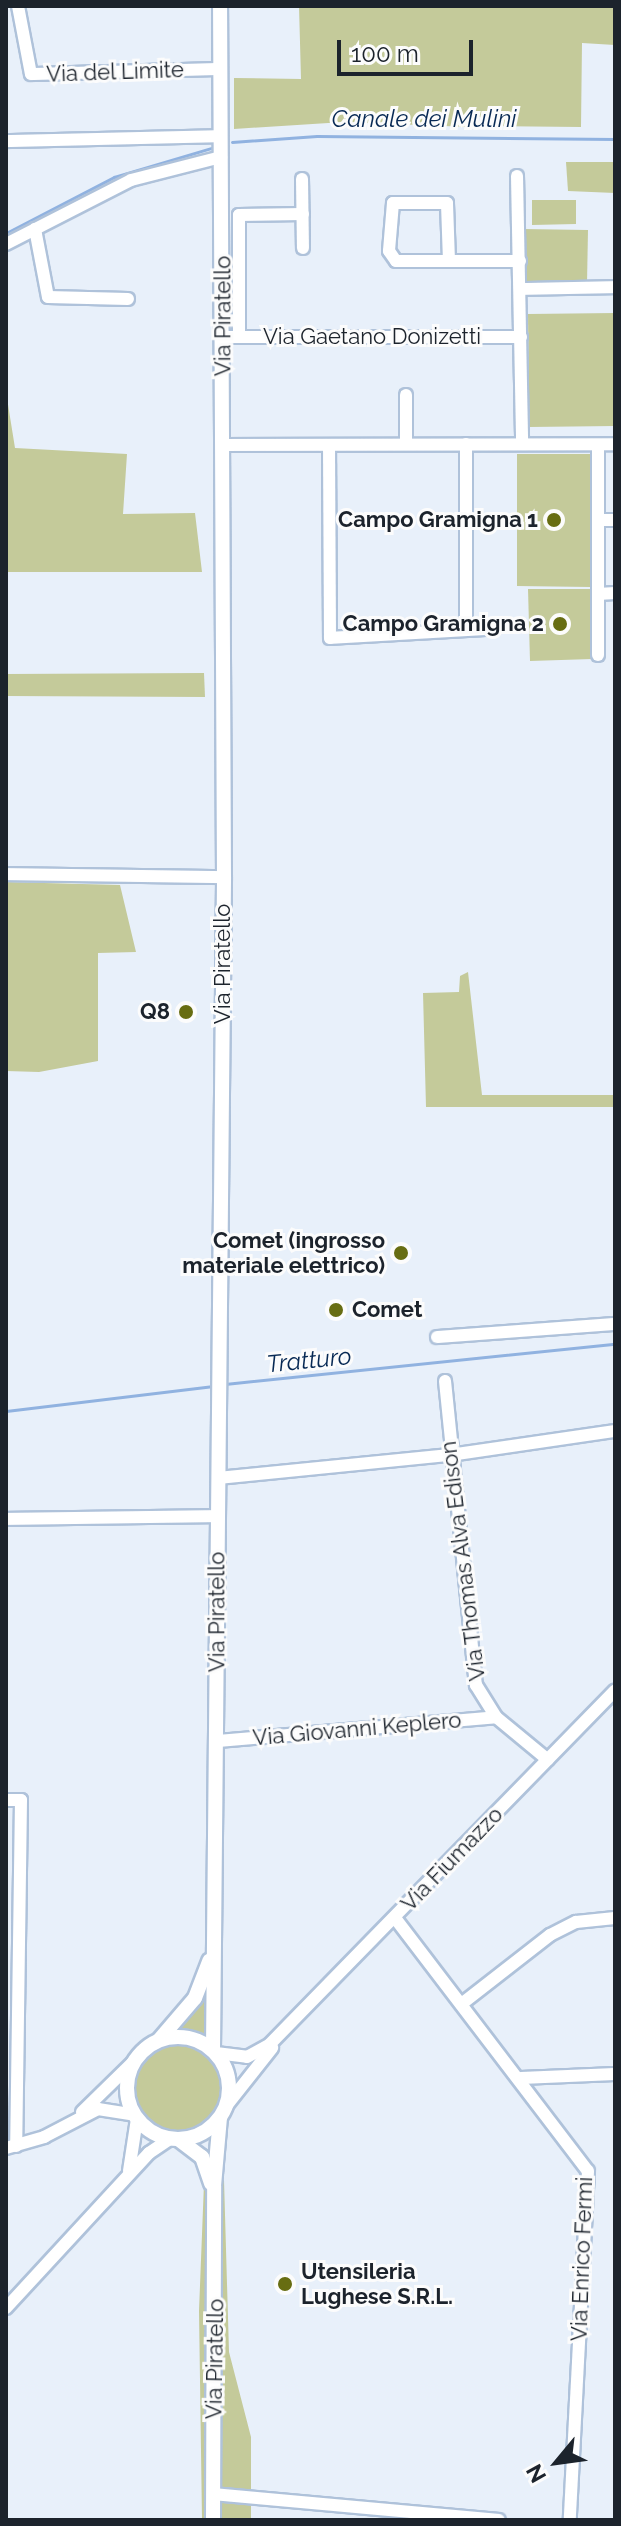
<!DOCTYPE html>
<style>
body{margin:0}
#map{position:relative;width:621px;height:2526px;overflow:hidden;background:#e8f0fa;font-family:Raleway,sans-serif}
div>[style]{position:absolute}
.green>*{inset:0;background:#c4ca9a}
.round{border-radius:50%}
.stream>*{height:3px;margin:-1.5px;padding:0 1.5px;transform-origin:1.5px;border-radius:1.5px;background:#90b2e0}
.roads{filter:drop-shadow(2px 0 #afc2da) drop-shadow(-2px 0 #afc2da) drop-shadow(0 2px #afc2da) drop-shadow(0 -2px #afc2da)}
.minor>*{height:12px;margin:-6px;padding:0 6px;transform-origin:6px;border-radius:6px;background:#fff}
.major>*{height:14px;margin:-7px;padding:0 7px;transform-origin:7px;border-radius:7px;background:#fff}
.major>.ring{margin:-7px;padding:0;box-sizing:content-box;background:none;border:14px solid #fff;border-radius:50%}
.dots>*{width:22px;height:22px;translate:-50% -50%;box-sizing:border-box;border:4px solid #fcfcfc;border-radius:50%}
span{translate:-50% -50%;white-space:nowrap;text-align:center;line-height:1.15;-webkit-text-stroke:6px #fcfcfc;paint-order:stroke}
.street-label{font-size:22px;color:#1c232c}
.poi-label{font-size:22px;color:#1c232c;font-weight:700}
.right{translate:-100% -50%;text-align:right}
.left{translate:0 -50%;text-align:left}
.water-label{font-size:24px;color:#072954;font-style:italic}
.frame{position:absolute;inset:0;border:8px solid #1c232c;pointer-events:none}
.north{position:absolute;left:517px;top:2422px;width:80px;height:80px;-webkit-text-stroke:6px #fcfcfc;paint-order:stroke;rotate:241deg;font-size:22px;font-weight:700;line-height:32px;text-align:center;color:#1c232c}
.north::after{content:'';display:block;margin:auto;width:28px;height:36px;background:#1c232c;clip-path:polygon(50% 0,100% 100%,50% 72%,0 100%)}
.scale{position:absolute;left:337px;top:40px;width:136px;height:36px;box-sizing:border-box;border:4px solid #1c232c;border-top:0;padding-left:10px;font-size:24px;line-height:28px;white-space:nowrap;color:#1c232c;-webkit-text-stroke:6px #fcfcfc;paint-order:stroke}
</style>
<div id="map">
<div class="green">
<div style="clip-path:polygon(299px 6px,615px 6px,615px 45px,582px 43px,581px 127px,489px 126px,479px 116px,469px 127px,344px 122px,234px 129px,234px 78px,301px 79px)"></div>
<div style="clip-path:polygon(566px 162px,615px 162px,615px 193px,568px 191px)"></div>
<div style="clip-path:polygon(532px 200px,576px 200px,576px 224px,532px 225px)"></div>
<div style="clip-path:polygon(523px 229px,588px 230px,587px 284px,524px 284px)"></div>
<div style="clip-path:polygon(615px 313px,615px 426px,529px 427px,528px 314px)"></div>
<div style="clip-path:polygon(6px 392px,15px 448px,127px 454px,123px 514px,195px 513px,202px 572px,6px 572px)"></div>
<div style="clip-path:polygon(517px 454px,591px 454px,590px 587px,517px 586px)"></div>
<div style="clip-path:polygon(528px 589px,591px 589px,592px 659px,530px 661px)"></div>
<div style="clip-path:polygon(204px 673px,205px 697px,6px 696px,6px 674px)"></div>
<div style="clip-path:polygon(6px 882px,120px 885px,136px 952px,98px 953px,98px 1061px,39px 1072px,6px 1071px)"></div>
<div style="clip-path:polygon(468px 972px,482px 1095px,615px 1095px,615px 1107px,426px 1107px,423px 993px,459px 992px,460px 976px)"></div>
<div style="clip-path:polygon(209px 1981px,207px 2034px,175px 2028px)"></div>
<div class="round" style="left:132px;top:2041px;width:92px;height:92px"></div>
<div style="clip-path:polygon(224px 2180px,229px 2352px,251px 2437px,251px 2520px,202px 2520px,199px 2311px,204px 2183px)"></div>
</div>
<div class="stream">
<div style="left:232px;top:142px;width:85px;rotate:-4deg"></div>
<div style="left:317px;top:136px;width:298px;rotate:0.6deg"></div>
<div style="left:6px;top:233px;width:122px;rotate:-27.4deg"></div>
<div style="left:114px;top:177px;width:101px;rotate:-16.6deg"></div>
<div style="left:225px;top:1384px;width:392px;rotate:-5.9deg"></div>
<div style="left:6px;top:1411px;width:209px;rotate:-6.9deg"></div>
</div>
<div class="roads">
<div class="minor">
<div style="left:18px;top:6px;width:69px;rotate:79.2deg"></div>
<div style="left:31px;top:74px;width:190px;rotate:-1.5deg"></div>
<div style="left:6px;top:141px;width:215px;rotate:-1.3deg"></div>
<div style="left:517px;top:176px;width:268px;rotate:88.9deg"></div>
<div style="left:302px;top:179px;width:69px;rotate:89.2deg"></div>
<div style="left:35px;top:229px;width:69px;rotate:79.2deg"></div>
<div style="left:48px;top:297px;width:80px;rotate:1.4deg"></div>
<div style="left:6px;top:244px;width:140px;rotate:-27.1deg"></div>
<div style="left:131px;top:180px;width:93px;rotate:-14.3deg"></div>
<div style="left:449px;top:261px;width:58px;rotate:-92deg"></div>
<div style="left:447px;top:203px;width:54px;rotate:180deg"></div>
<div style="left:393px;top:203px;width:48px;rotate:94.8deg"></div>
<div style="left:389px;top:251px;width:12px;rotate:55deg"></div>
<div style="left:396px;top:261px;width:124px"></div>
<div style="left:521px;top:289px;width:94px;rotate:-1.2deg"></div>
<div style="left:223px;top:337px;width:298px"></div>
<div style="left:239px;top:337px;width:122px;rotate:-90deg"></div>
<div style="left:239px;top:215px;width:64px;rotate:-0.9deg"></div>
<div style="left:406px;top:395px;width:49px;rotate:90deg"></div>
<div style="left:223px;top:445px;width:392px;rotate:-0.1deg"></div>
<div style="left:329px;top:445px;width:193px;rotate:89.7deg"></div>
<div style="left:330px;top:638px;width:158px;rotate:-3.3deg"></div>
<div style="left:598px;top:445px;width:210px;rotate:90deg"></div>
<div style="left:598px;top:520px;width:17px"></div>
<div style="left:598px;top:594px;width:17px;rotate:-3deg"></div>
<div style="left:466px;top:630px;width:186px;rotate:-90deg"></div>
<div style="left:6px;top:874px;width:218px;rotate:0.8deg"></div>
<div style="left:437px;top:1337px;width:178px;rotate:-4.2deg"></div>
<div style="left:445px;top:1381px;width:306px;rotate:84.2deg"></div>
<div style="left:476px;top:1685px;width:38px;rotate:58deg"></div>
<div style="left:496px;top:1717px;width:67px;rotate:39.6deg"></div>
<div style="left:218px;top:1478px;width:233px;rotate:-5.7deg"></div>
<div style="left:450px;top:1455px;width:167px;rotate:-8.3deg"></div>
<div style="left:6px;top:1519px;width:212px;rotate:-0.8deg"></div>
<div style="left:218px;top:1741px;width:279px;rotate:-4.9deg"></div>
<div style="left:6px;top:1800px;width:15px"></div>
<div style="left:21px;top:1800px;width:346px;rotate:90.8deg"></div>
<div style="left:395px;top:1918px;width:318px;rotate:52.7deg"></div>
<div style="left:588px;top:2171px;width:349px;rotate:93deg"></div>
<div style="left:464px;top:2002px;width:109px;rotate:-37.9deg"></div>
<div style="left:550px;top:1935px;width:29px;rotate:-27deg"></div>
<div style="left:576px;top:1922px;width:39px;rotate:-6deg"></div>
<div style="left:216px;top:2053px;width:31px;rotate:7deg"></div>
<div style="left:247px;top:2057px;width:26px;rotate:-29deg"></div>
<div style="left:270px;top:2044px;width:494px;rotate:-45.7deg"></div>
<div style="left:521px;top:2078px;width:94px;rotate:-2.4deg"></div>
<div style="left:227px;top:2105px;width:73px;rotate:-51.7deg"></div>
<div style="left:82px;top:2112px;width:73px;rotate:-44.4deg"></div>
<div style="left:6px;top:2148px;width:40px;rotate:-16deg"></div>
<div style="left:44px;top:2137px;width:61px;rotate:-27.4deg"></div>
<div style="left:98px;top:2109px;width:37px;rotate:9deg"></div>
<div style="left:129px;top:2171px;width:53px;rotate:-81.3deg"></div>
<div style="left:6px;top:2308px;width:211px;rotate:-47.3deg"></div>
<div style="left:149px;top:2153px;width:25px;rotate:-34deg"></div>
<div style="left:213px;top:2494px;width:287px;rotate:5.2deg"></div>
</div>
<div class="major">
<div class="ring" style="left:127px;top:2037px;width:88px;height:88px"></div>
<div style="left:159px;top:2040px;width:55px;rotate:-49.4deg"></div>
<div style="left:195px;top:1998px;width:40px;rotate:-69deg"></div>
<div style="left:213px;top:2049px;width:1172px;rotate:-89.46deg"></div>
<div style="left:224px;top:877px;width:871px;rotate:-90.26deg"></div>
<div style="left:178px;top:2139px;width:30px;rotate:37deg"></div>
<div style="left:202px;top:2157px;width:28px;rotate:71deg"></div>
<div style="left:213px;top:2520px;width:334px;rotate:-89.8deg"></div>
<div style="left:214px;top:2186px;width:68px;rotate:-85deg"></div>
</div>
</div>
<div class="dots">
<div style="left:554px;top:520px;background:#676d12"></div>
<div style="left:560px;top:624px;background:#676d12"></div>
<div style="left:186px;top:1012px;background:#676d12"></div>
<div style="left:401px;top:1253px;background:#676d12"></div>
<div style="left:336px;top:1310px;background:#676d12"></div>
<div style="left:285px;top:2284px;background:#676d12"></div>
</div>
<div class="street-label">
<span style="left:115px;top:72px;rotate:-2deg">Via del Limite</span>
<span style="left:223px;top:316px;rotate:-90deg">Via Piratello</span>
<span style="left:372px;top:337px">Via Gaetano Donizetti</span>
<span style="left:223px;top:964px;rotate:-90deg">Via Piratello</span>
<span style="left:463px;top:1561px;rotate:-97deg">Via Thomas Alva Edison</span>
<span style="left:217px;top:1612px;rotate:-90deg">Via Piratello</span>
<span style="left:357px;top:1729px;rotate:-5deg">Via Giovanni Keplero</span>
<span style="left:452px;top:1859px;rotate:-46deg">Via Fiumazzo</span>
<span style="left:582px;top:2259px;rotate:-88deg">Via Enrico Fermi</span>
<span style="left:215px;top:2359px;rotate:-89deg">Via Piratello</span>
</div>
<div class="poi-label">
<span class="right" style="left:538px;top:520px">Campo Gramigna 1</span>
<span class="right" style="left:544px;top:624px">Campo Gramigna 2</span>
<span class="right" style="left:170px;top:1012px">Q8</span>
<span class="right" style="left:385px;top:1253px">Comet (ingrosso<br>materiale elettrico)</span>
<span class="left" style="left:352px;top:1310px">Comet</span>
<span class="left" style="left:301px;top:2284px">Utensileria<br>Lughese S.R.L.</span>
</div>
<div class="water-label">
<span style="left:424px;top:119px">Canale dei Mulini</span>
<span style="left:309px;top:1360px;rotate:-6deg">Tratturo</span>
</div>
<div class="frame"></div>
<div class="north">N</div>
<div class="scale">100 m</div>
</div>
